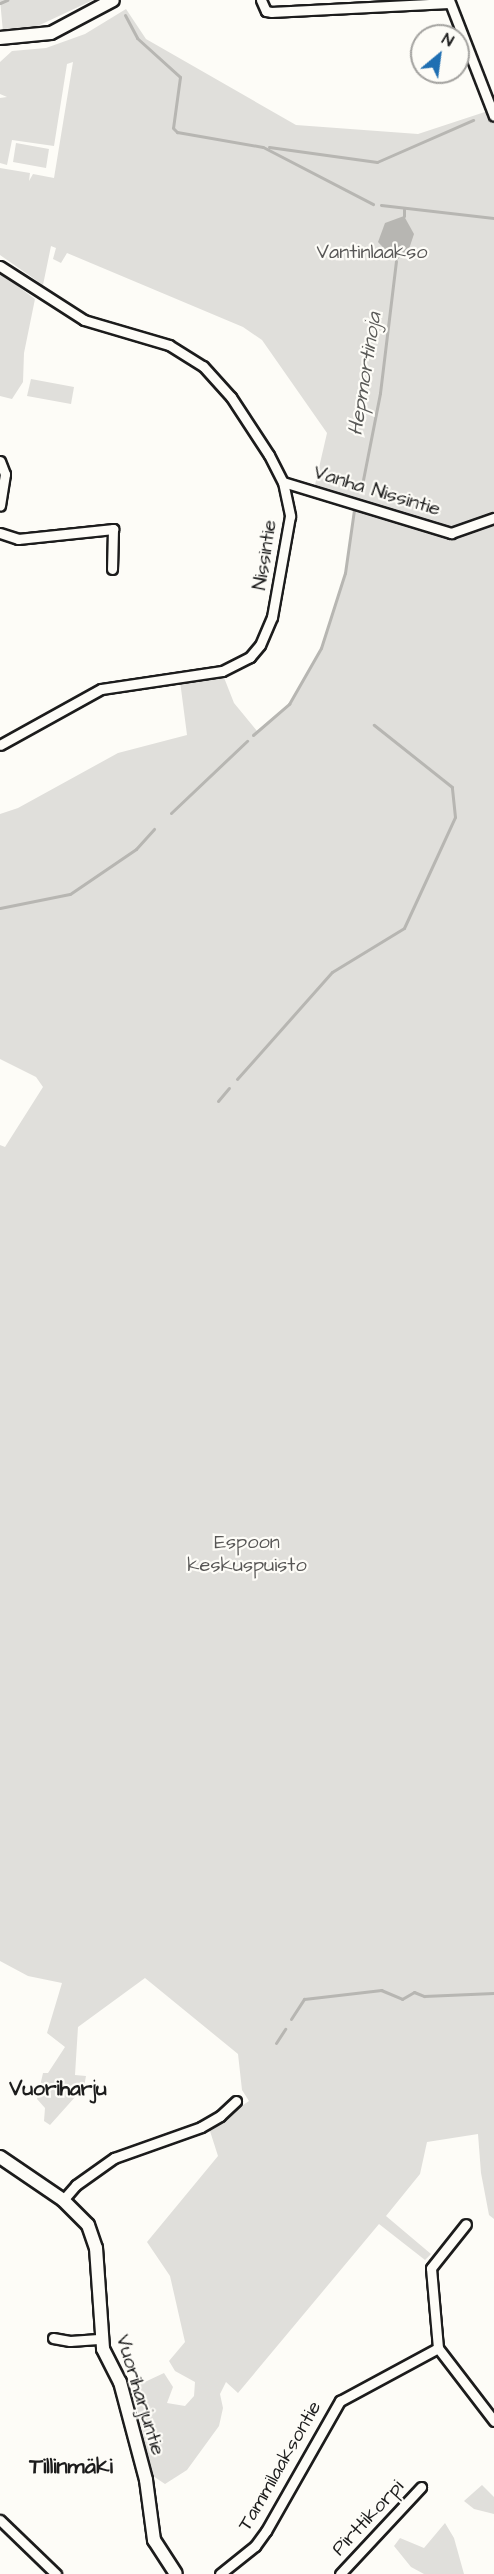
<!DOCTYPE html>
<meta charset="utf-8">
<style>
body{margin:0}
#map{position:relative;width:494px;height:2574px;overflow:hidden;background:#fdfcf7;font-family:"Architects Daughter",sans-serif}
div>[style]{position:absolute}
.green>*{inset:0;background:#e0dfdb}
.water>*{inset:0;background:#b7b6b2}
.stream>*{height:3px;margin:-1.5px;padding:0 1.5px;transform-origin:1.5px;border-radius:1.5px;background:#b7b6b2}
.roads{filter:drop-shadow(2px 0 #1c1c1c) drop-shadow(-2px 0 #1c1c1c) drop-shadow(0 2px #1c1c1c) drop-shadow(0 -2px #1c1c1c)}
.minor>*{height:9px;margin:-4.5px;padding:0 4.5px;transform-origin:4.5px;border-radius:4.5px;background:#fdfcf7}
.tertiary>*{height:12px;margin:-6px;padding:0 6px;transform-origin:6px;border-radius:6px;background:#fdfcf7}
span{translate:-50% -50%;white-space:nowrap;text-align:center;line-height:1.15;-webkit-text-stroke:4.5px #fdfcf7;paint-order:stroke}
.park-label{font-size:20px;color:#575655}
.street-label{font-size:20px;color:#1c1c1c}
.water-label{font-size:21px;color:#5a5a58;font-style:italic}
.neighbourhood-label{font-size:21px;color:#1c1c1c;font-weight:700}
.quarter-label{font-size:22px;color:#1c1c1c;font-weight:700}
.north{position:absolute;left:410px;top:24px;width:60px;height:60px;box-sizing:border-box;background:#fdfcf7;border:2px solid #a3a29f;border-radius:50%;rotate:29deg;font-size:16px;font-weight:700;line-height:24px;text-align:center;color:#1c1c1c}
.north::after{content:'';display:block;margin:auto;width:21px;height:27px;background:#1f6fb2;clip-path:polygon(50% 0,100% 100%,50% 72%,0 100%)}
</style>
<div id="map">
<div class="green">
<div style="clip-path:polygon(0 0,93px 0,27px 31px,3px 32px)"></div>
<div style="clip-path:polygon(126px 9px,146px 39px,296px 125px,418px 134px,494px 109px,494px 2219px,489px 2215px,481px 2173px,478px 2134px,427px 2142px,420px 2174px,386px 2216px,431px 2254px,425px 2260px,379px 2224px,238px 2393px,226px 2382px,220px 2394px,223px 2408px,219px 2426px,187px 2470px,165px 2484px,153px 2476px,132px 2388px,164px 2373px,173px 2387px,167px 2403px,185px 2406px,194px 2396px,195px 2382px,175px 2371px,169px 2361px,185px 2342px,170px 2276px,147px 2242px,218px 2156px,209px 2128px,249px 2101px,242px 2090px,238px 2054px,145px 1978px,78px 2027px,75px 2075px,86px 2076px,84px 2087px,50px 2125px,44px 2121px,45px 2108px,37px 2099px,43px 2073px,48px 2073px,65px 2047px,47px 2033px,62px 1983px,28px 1976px,0 1961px,0 1145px,5px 1147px,43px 1087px,36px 1077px,0 1059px,0 814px,18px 808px,118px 753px,187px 735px,180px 681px,223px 675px,234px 703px,257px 731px,289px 704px,321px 648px,345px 573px,354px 510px,312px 498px,327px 433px,262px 340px,243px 327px,67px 253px,61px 263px,53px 259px,56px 248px,51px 246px,43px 285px,0 255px,0 168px,30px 173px,29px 181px,33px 174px,54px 178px,73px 62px,67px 64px,54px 146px,12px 140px,7px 165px,0 163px,0 98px,7px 97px,0 94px,0 62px,12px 51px,46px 48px,85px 34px)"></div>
<div style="clip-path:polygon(16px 143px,49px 149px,46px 168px,13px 162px)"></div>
<div style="clip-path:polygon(0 273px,35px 299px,24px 353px,23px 382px,12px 399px,0 396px)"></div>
<div style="clip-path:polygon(31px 379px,74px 387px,71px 404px,27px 396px)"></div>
<div style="clip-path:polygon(482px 2485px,494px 2497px,494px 2514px,474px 2509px,464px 2501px)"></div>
<div style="clip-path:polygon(445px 2523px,454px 2538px,464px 2574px,424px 2574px,411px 2567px,394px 2546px,400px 2538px,424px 2548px)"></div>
</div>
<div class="water">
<div style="clip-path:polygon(404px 216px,414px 234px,409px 249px,396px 261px,378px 242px,385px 223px)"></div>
</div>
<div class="stream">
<div style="left:0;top:3px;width:8px;rotate:-23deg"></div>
<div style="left:125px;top:15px;width:26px;rotate:62deg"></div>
<div style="left:137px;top:38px;width:58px;rotate:42.2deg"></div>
<div style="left:180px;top:77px;width:51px;rotate:97.8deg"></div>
<div style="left:173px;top:128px;width:6px;rotate:45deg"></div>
<div style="left:177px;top:132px;width:87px;rotate:9.9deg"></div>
<div style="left:263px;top:147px;width:124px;rotate:27.4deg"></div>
<div style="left:269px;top:147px;width:109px;rotate:7.9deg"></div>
<div style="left:377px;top:162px;width:105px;rotate:-23.6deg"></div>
<div style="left:381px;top:205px;width:114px;rotate:6.6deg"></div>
<div style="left:404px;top:216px;width:7px;rotate:-90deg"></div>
<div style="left:361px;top:490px;width:99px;rotate:-78.9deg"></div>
<div style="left:380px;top:393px;width:133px;rotate:-83.1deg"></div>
<div style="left:253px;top:735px;width:48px;rotate:-40.7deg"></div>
<div style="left:289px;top:704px;width:64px;rotate:-60.3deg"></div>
<div style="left:321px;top:648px;width:79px;rotate:-72.3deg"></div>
<div style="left:345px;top:573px;width:64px;rotate:-81.9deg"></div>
<div style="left:171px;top:813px;width:105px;rotate:-43.5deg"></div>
<div style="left:0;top:908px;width:71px;rotate:-11.3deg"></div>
<div style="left:70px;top:894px;width:80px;rotate:-34.3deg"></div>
<div style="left:136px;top:849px;width:27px;rotate:-48deg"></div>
<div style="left:237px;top:1079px;width:143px;rotate:-48.4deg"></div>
<div style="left:332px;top:972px;width:84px;rotate:-31.4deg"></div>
<div style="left:404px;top:928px;width:122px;rotate:-65.3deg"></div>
<div style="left:455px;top:817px;width:30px;rotate:-96deg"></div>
<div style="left:452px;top:787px;width:100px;rotate:-141.5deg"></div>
<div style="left:218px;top:1101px;width:17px;rotate:-50deg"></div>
<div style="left:291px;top:2019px;width:24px;rotate:-57deg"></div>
<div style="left:304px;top:1999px;width:78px;rotate:-6.7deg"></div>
<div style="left:381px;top:1990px;width:23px;rotate:23deg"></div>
<div style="left:402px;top:1999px;width:14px;rotate:-30deg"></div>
<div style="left:414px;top:1992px;width:11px;rotate:22deg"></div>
<div style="left:424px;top:1996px;width:70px;rotate:-2.5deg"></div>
<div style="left:276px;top:2043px;width:17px;rotate:-57deg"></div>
</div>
<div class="roads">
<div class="minor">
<div style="left:261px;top:0;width:12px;rotate:66deg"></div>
<div style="left:266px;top:11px;width:5px;rotate:11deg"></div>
<div style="left:271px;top:12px;width:178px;rotate:-2.9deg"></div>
<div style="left:449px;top:0;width:124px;rotate:68.8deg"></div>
<div style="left:0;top:266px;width:100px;rotate:32.7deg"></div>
<div style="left:84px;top:320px;width:89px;rotate:16.4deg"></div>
<div style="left:169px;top:345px;width:40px;rotate:32deg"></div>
<div style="left:203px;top:366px;width:42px;rotate:47.9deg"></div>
<div style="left:231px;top:397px;width:69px;rotate:56.8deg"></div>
<div style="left:269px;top:455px;width:30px;rotate:63deg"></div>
<div style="left:283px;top:482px;width:35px;rotate:78deg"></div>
<div style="left:290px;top:516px;width:103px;rotate:100.1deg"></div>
<div style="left:272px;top:617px;width:30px;rotate:113deg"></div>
<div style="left:260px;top:645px;width:16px;rotate:130deg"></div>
<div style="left:250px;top:657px;width:31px;rotate:153deg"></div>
<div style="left:222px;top:671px;width:122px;rotate:171.5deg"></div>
<div style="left:101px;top:689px;width:115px;rotate:151deg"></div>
<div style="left:0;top:461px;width:14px;rotate:69deg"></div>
<div style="left:5px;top:474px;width:32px;rotate:99deg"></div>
<div style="left:283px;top:482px;width:176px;rotate:16.9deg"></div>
<div style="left:451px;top:533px;width:46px;rotate:-19.2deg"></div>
<div style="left:0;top:533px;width:19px;rotate:18deg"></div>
<div style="left:18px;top:539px;width:96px;rotate:-6deg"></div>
<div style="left:113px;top:529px;width:40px;rotate:91.4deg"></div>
<div style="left:63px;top:2200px;width:20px;rotate:-49deg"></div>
<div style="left:76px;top:2185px;width:47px;rotate:-35.4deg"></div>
<div style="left:114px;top:2158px;width:92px;rotate:-19.6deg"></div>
<div style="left:201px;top:2127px;width:22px;rotate:-30deg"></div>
<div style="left:220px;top:2116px;width:22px;rotate:-43deg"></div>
<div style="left:53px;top:2338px;width:17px;rotate:10deg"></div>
<div style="left:70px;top:2341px;width:32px;rotate:-4deg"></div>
<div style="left:438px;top:2348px;width:80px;rotate:-95deg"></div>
<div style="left:431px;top:2268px;width:56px;rotate:-51.5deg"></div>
<div style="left:438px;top:2348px;width:92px;rotate:52.5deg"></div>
<div style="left:0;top:2520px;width:78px;rotate:44deg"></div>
<div style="left:220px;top:2574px;width:45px;rotate:-38.7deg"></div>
<div style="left:255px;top:2546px;width:19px;rotate:-54deg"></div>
<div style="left:266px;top:2531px;width:150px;rotate:-60.4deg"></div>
<div style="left:340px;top:2401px;width:111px;rotate:-28.4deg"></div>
<div style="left:340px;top:2574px;width:119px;rotate:-47deg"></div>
</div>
<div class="tertiary">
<div style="left:0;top:38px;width:51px;rotate:-5.6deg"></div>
<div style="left:51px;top:33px;width:70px;rotate:-28deg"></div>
<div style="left:0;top:2157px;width:76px;rotate:34.3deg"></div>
<div style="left:63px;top:2200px;width:35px;rotate:45deg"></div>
<div style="left:88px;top:2225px;width:24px;rotate:71deg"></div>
<div style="left:96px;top:2248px;width:101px;rotate:86deg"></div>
<div style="left:103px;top:2349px;width:37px;rotate:63deg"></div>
<div style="left:120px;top:2382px;width:101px;rotate:75.1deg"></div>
<div style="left:146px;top:2480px;width:61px;rotate:82.4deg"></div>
<div style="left:154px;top:2540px;width:40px;rotate:57.1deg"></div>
</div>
</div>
<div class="park-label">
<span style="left:372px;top:252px">Vantinlaakso</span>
<span style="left:247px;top:1554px">Espoon<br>keskuspuisto</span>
</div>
<div class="street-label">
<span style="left:377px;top:491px;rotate:17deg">Vanha Nissintie</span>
<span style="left:265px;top:555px;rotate:-81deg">Nissintie</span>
<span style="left:140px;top:2395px;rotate:73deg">Vuoriharjuntie</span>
<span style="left:280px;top:2466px;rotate:-60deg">Tammilaaksontie</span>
<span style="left:368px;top:2518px;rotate:-47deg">Pirttikorpi</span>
</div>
<div class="water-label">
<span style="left:365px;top:374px;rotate:-81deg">Hepmortinoja</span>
</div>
<div class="neighbourhood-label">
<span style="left:58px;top:2089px">Vuoriharju</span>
</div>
<div class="quarter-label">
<span style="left:71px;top:2467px">Tillinmäki</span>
</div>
<div class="north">N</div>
</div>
